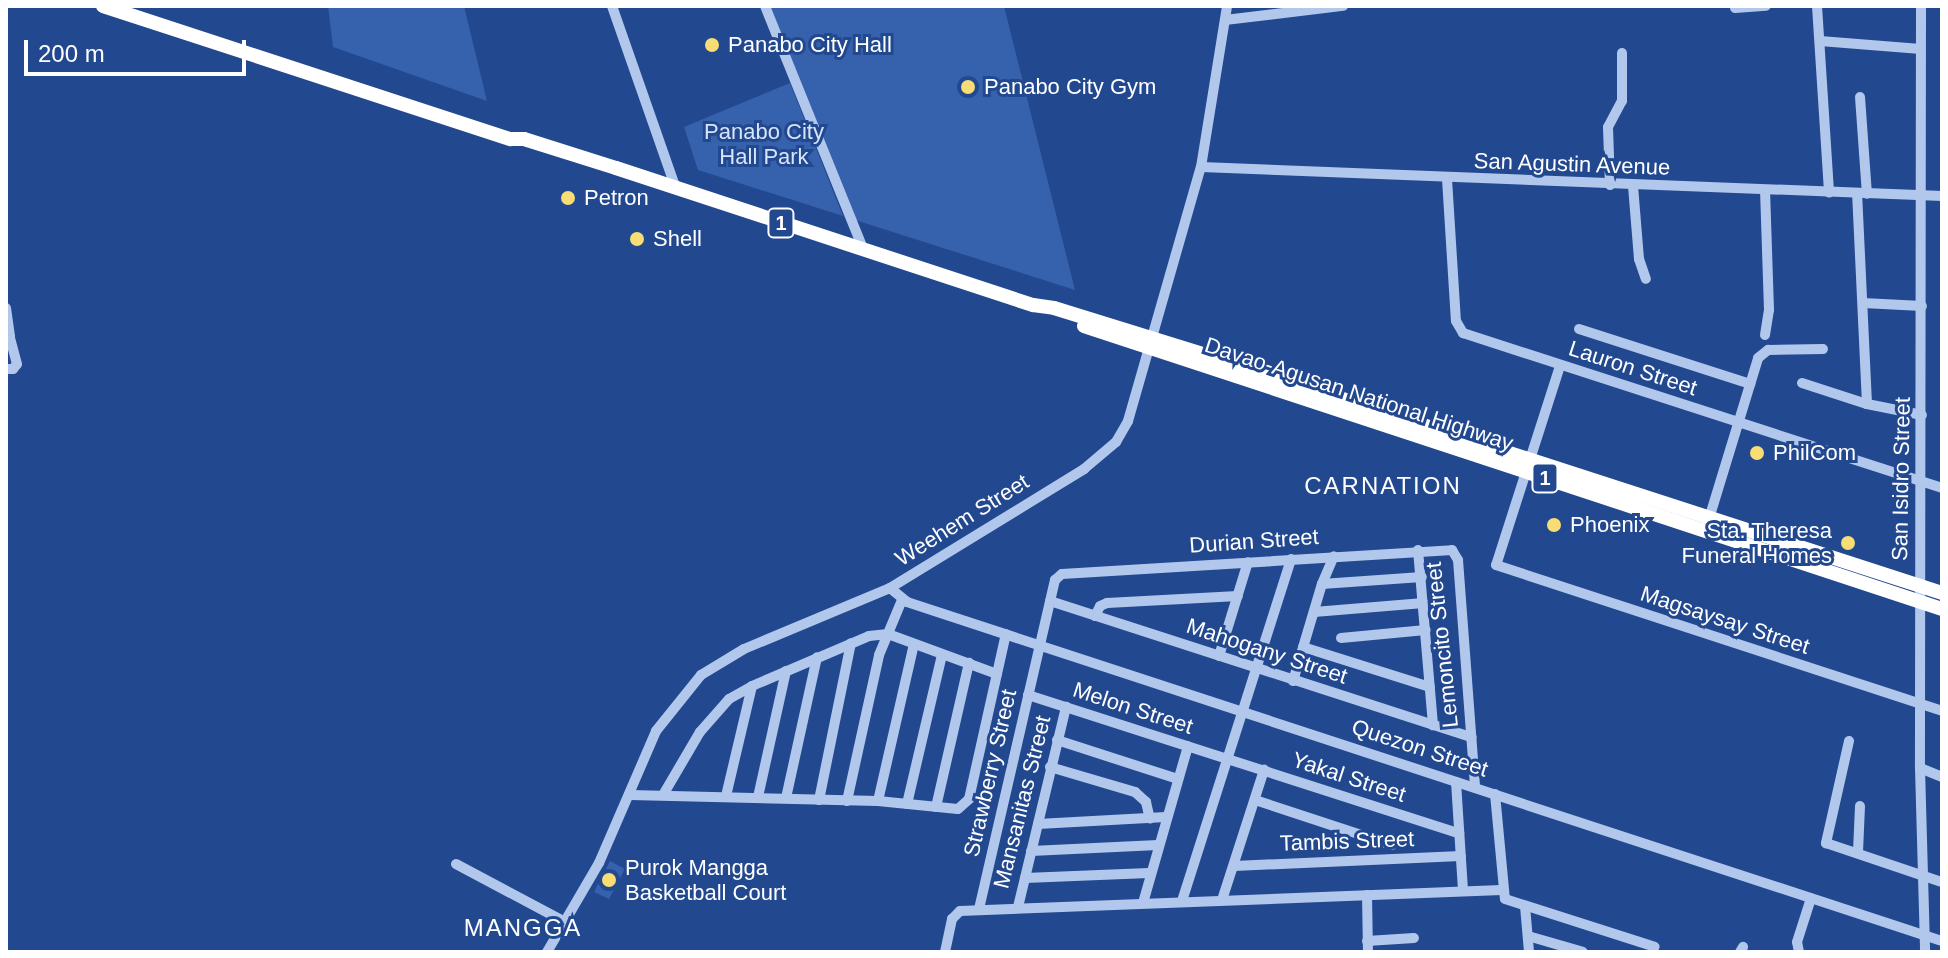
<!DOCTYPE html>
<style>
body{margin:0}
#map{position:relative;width:1948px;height:958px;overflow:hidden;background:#22488f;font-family:Arial,sans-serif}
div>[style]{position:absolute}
.green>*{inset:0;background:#3661ac}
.minor>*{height:10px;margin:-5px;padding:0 5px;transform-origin:5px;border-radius:5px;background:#b2c7ec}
.highway>*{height:14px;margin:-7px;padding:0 7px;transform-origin:7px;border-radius:7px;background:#fff}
.dots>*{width:22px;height:22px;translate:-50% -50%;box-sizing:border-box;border:4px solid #22488f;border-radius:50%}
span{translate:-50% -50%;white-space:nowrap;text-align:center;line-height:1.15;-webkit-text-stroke:6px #22488f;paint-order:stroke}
.shield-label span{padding:2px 6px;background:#22488f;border:2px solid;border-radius:6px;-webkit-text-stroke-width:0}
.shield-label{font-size:20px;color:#fff;font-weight:700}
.poi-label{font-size:22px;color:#fff}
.left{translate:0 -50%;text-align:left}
.right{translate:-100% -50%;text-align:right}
.park-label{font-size:22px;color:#d7e4f9}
.street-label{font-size:22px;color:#fff}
.neighbourhood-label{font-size:24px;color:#fff;letter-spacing:2px}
.frame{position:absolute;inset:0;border:8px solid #fff;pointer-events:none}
.scale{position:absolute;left:24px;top:40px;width:222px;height:36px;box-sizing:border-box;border:4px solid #fff;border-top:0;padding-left:10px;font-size:24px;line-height:28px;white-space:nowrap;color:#fff;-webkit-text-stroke:6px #22488f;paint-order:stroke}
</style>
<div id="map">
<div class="green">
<div style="clip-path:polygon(328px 6px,464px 6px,487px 101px,333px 47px)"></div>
<div style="clip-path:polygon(769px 6px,1004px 6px,1075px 290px,855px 220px)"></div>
<div style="clip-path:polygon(790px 83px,843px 216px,698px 170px,684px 127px)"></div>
<div style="clip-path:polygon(610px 861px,625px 869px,609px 899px,594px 892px)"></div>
</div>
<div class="minor">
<div style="left:612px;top:6px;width:194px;rotate:70.7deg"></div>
<div style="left:765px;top:6px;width:262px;rotate:68deg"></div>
<div style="left:1817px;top:6px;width:187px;rotate:86.3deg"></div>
<div style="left:1921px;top:6px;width:762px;rotate:90.08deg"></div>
<div style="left:1920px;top:768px;width:184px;rotate:88.4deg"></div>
<div style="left:1735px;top:8px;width:31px;rotate:-4deg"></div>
<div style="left:1225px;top:20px;width:119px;rotate:-6.8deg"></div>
<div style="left:1820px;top:41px;width:101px;rotate:4.5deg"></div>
<div style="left:1860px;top:97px;width:97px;rotate:85.9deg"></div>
<div style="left:1201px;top:167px;width:742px;rotate:2.24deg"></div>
<div style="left:1447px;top:179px;width:142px;rotate:86.4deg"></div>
<div style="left:1456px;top:321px;width:14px;rotate:60deg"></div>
<div style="left:1463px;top:333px;width:503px;rotate:17.93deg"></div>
<div style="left:1610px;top:185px;width:58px;rotate:-92deg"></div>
<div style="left:1608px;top:127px;width:30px;rotate:-62deg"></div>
<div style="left:1622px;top:101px;width:48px;rotate:-90deg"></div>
<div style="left:1633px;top:186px;width:73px;rotate:85.3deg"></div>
<div style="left:1639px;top:259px;width:21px;rotate:71deg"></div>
<div style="left:1863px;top:303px;width:59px;rotate:2.9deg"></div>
<div style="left:6px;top:308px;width:29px;rotate:82deg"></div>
<div style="left:10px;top:337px;width:4px;rotate:180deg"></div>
<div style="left:1579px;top:329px;width:180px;rotate:17.8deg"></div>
<div style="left:1765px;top:335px;width:25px;rotate:-81deg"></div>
<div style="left:1769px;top:310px;width:119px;rotate:-91.9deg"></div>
<div style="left:1560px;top:366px;width:209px;rotate:107.8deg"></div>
<div style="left:1496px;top:565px;width:469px;rotate:18.1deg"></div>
<div style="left:6px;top:369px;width:7px"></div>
<div style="left:13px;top:369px;width:6px;rotate:-51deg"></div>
<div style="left:17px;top:364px;width:28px;rotate:-105deg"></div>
<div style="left:1802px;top:383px;width:68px;rotate:17.9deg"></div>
<div style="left:1867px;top:404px;width:210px;rotate:-92.7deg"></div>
<div style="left:1867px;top:404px;width:56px;rotate:11.3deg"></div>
<div style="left:1708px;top:522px;width:171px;rotate:-73deg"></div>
<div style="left:1758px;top:358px;width:13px;rotate:-39deg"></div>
<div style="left:1768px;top:350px;width:55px;rotate:-1deg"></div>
<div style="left:1418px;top:550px;width:176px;rotate:85.1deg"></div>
<div style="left:1322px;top:584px;width:100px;rotate:-4deg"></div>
<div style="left:890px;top:588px;width:22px;rotate:39deg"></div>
<div style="left:907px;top:602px;width:1089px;rotate:18.14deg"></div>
<div style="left:1050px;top:601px;width:443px;rotate:17.9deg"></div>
<div style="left:1314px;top:612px;width:110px;rotate:-4.7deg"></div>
<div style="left:1095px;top:616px;width:11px;rotate:-63deg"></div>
<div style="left:1100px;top:606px;width:8px;rotate:-23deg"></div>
<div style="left:1107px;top:603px;width:131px;rotate:-3.1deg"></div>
<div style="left:1341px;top:638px;width:85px;rotate:-5.4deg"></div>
<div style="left:1303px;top:647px;width:133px;rotate:17.5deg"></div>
<div style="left:1219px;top:656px;width:98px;rotate:-72.9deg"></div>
<div style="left:1293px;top:681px;width:101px;rotate:-73.4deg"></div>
<div style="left:1322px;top:584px;width:30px;rotate:-67deg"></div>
<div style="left:1028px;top:695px;width:453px;rotate:17.8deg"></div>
<div style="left:1057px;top:740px;width:127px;rotate:17.9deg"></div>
<div style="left:1849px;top:741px;width:105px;rotate:102.7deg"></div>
<div style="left:1826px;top:843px;width:122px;rotate:18.6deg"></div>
<div style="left:1050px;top:767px;width:89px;rotate:16.4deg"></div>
<div style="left:1135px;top:792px;width:15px;rotate:42deg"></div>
<div style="left:1146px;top:802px;width:17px;rotate:77deg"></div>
<div style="left:1920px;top:768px;width:24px;rotate:22deg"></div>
<div style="left:1456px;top:782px;width:109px;rotate:86.3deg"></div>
<div style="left:1495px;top:794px;width:105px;rotate:84.6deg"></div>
<div style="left:1505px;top:899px;width:157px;rotate:17.7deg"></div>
<div style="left:630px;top:795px;width:248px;rotate:1.4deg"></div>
<div style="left:878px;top:801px;width:80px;rotate:5.7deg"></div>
<div style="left:958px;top:809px;width:15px;rotate:-42deg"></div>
<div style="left:969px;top:799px;width:169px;rotate:-77.4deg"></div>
<div style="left:663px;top:795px;width:73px;rotate:-59.6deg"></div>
<div style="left:700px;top:732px;width:44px;rotate:-48.7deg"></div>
<div style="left:729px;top:699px;width:26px;rotate:-29deg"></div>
<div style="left:752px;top:686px;width:127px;rotate:-23.1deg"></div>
<div style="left:869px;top:636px;width:19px;rotate:-6deg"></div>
<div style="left:888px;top:634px;width:116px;rotate:20.2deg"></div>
<div style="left:726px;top:796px;width:113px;rotate:-76.7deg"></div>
<div style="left:758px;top:797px;width:129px;rotate:-77.5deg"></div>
<div style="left:786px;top:798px;width:144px;rotate:-77.6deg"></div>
<div style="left:819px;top:800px;width:160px;rotate:-78.5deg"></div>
<div style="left:1255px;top:800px;width:144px;rotate:18.2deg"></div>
<div style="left:847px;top:801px;width:149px;rotate:-77.6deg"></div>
<div style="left:879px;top:655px;width:60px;rotate:-67.3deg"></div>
<div style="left:878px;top:801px;width:161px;rotate:-77.1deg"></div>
<div style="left:907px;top:804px;width:153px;rotate:-76.8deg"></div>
<div style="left:936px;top:807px;width:148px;rotate:-77.1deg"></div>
<div style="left:1038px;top:824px;width:128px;rotate:-3.1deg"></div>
<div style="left:1031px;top:851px;width:127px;rotate:-2.7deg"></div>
<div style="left:1858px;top:852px;width:46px;rotate:-87.5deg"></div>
<div style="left:456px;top:864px;width:123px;rotate:28deg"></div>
<div style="left:1234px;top:866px;width:227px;rotate:-2.5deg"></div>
<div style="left:1025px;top:878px;width:124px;rotate:-2.3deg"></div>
<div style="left:1367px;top:895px;width:57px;rotate:89deg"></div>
<div style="left:1222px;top:900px;width:137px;rotate:-72.1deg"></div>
<div style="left:1182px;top:901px;width:359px;rotate:-72.3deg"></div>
<div style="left:1143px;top:903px;width:163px;rotate:-74deg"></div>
<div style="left:1525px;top:906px;width:46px;rotate:85deg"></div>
<div style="left:1018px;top:907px;width:206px;rotate:-76.5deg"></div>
<div style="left:979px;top:909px;width:338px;rotate:-77deg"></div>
<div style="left:1055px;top:580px;width:9px;rotate:-41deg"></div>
<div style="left:1062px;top:574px;width:391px;rotate:-3.5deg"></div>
<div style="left:1452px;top:550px;width:12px;rotate:59deg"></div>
<div style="left:1458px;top:560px;width:228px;rotate:85.7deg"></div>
<div style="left:1528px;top:936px;width:57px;rotate:16.2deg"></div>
<div style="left:1367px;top:941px;width:47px;rotate:-3.7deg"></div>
<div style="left:547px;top:952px;width:103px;rotate:-59.7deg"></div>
<div style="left:599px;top:863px;width:144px;rotate:-66.6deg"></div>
<div style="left:656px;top:731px;width:72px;rotate:-51.2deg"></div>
<div style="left:701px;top:675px;width:50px;rotate:-31.2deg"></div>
<div style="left:744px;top:649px;width:158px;rotate:-22.7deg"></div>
<div style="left:890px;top:588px;width:228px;rotate:-31.5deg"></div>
<div style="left:1084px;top:469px;width:42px;rotate:-40.2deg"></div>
<div style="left:1116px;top:442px;width:24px;rotate:-60deg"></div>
<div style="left:1128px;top:421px;width:264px;rotate:-74deg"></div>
<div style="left:1201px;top:167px;width:163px;rotate:-80.8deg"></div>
<div style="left:945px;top:952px;width:34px;rotate:-78deg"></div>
<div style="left:952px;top:919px;width:11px;rotate:-45deg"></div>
<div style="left:960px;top:911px;width:542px;rotate:-2.22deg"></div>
<div style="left:1740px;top:952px;width:6px;rotate:-59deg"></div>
<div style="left:1799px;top:952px;width:10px;rotate:-101deg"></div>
<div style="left:1797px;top:942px;width:46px;rotate:-72.3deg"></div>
</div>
<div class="highway">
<div style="left:103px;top:6px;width:429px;rotate:18.1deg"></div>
<div style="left:511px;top:139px;width:13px"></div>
<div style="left:524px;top:139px;width:96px;rotate:17.5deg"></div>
<div style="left:616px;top:168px;width:439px;rotate:18.2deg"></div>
<div style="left:1033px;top:305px;width:21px;rotate:8deg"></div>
<div style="left:1054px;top:308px;width:186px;rotate:17.2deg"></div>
<div style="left:1232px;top:363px;width:746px;rotate:17.95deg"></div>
<div style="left:1084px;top:326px;width:903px;rotate:18.25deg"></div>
</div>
<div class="dots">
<div style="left:712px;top:45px;background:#f8dd74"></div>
<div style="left:968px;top:87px;background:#f8dd74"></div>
<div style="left:568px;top:198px;background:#f8dd74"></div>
<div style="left:637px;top:239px;background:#f8dd74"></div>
<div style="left:1757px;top:453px;background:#f8dd74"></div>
<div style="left:1554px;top:525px;background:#f8dd74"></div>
<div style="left:1848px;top:543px;background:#f8dd74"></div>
<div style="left:609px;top:880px;background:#f8dd74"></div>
</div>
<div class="shield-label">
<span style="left:781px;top:223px">1</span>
<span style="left:1545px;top:478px">1</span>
</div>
<div class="poi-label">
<span class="left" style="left:728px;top:45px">Panabo City Hall</span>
<span class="left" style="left:984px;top:87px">Panabo City Gym</span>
<span class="left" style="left:584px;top:198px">Petron</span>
<span class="left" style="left:653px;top:239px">Shell</span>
<span class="left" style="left:1773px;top:453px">PhilCom</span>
<span class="left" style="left:1570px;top:525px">Phoenix</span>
<span class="right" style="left:1832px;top:543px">Sta. Theresa<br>Funeral Homes</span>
<span class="left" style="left:625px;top:880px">Purok Mangga<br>Basketball Court</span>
</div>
<div class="park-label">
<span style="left:764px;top:144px">Panabo City<br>Hall Park</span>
</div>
<div class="street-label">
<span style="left:1572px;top:164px;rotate:2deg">San Agustin Avenue</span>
<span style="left:1633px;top:368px;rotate:18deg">Lauron Street</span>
<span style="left:1359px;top:394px;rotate:18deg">Davao-Agusan National Highway</span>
<span style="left:1901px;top:479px;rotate:-89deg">San Isidro Street</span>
<span style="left:962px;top:520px;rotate:-32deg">Weehem Street</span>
<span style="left:1254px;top:541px;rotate:-4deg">Durian Street</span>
<span style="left:1725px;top:620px;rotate:18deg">Magsaysay Street</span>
<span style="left:1442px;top:645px;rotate:-96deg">Lemoncito Street</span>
<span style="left:1267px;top:651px;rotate:18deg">Mahogany Street</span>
<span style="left:1133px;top:708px;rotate:18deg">Melon Street</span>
<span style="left:1420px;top:748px;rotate:18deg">Quezon Street</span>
<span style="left:990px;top:773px;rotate:-77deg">Strawberry Street</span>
<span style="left:1349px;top:777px;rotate:18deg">Yakal Street</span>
<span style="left:1022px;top:802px;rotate:-76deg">Mansanitas Street</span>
<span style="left:1347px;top:841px;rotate:-2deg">Tambis Street</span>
</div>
<div class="neighbourhood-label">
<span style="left:1383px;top:486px">CARNATION</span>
<span style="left:523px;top:928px">MANGGA</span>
</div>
<div class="frame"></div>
<div class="scale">200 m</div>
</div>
